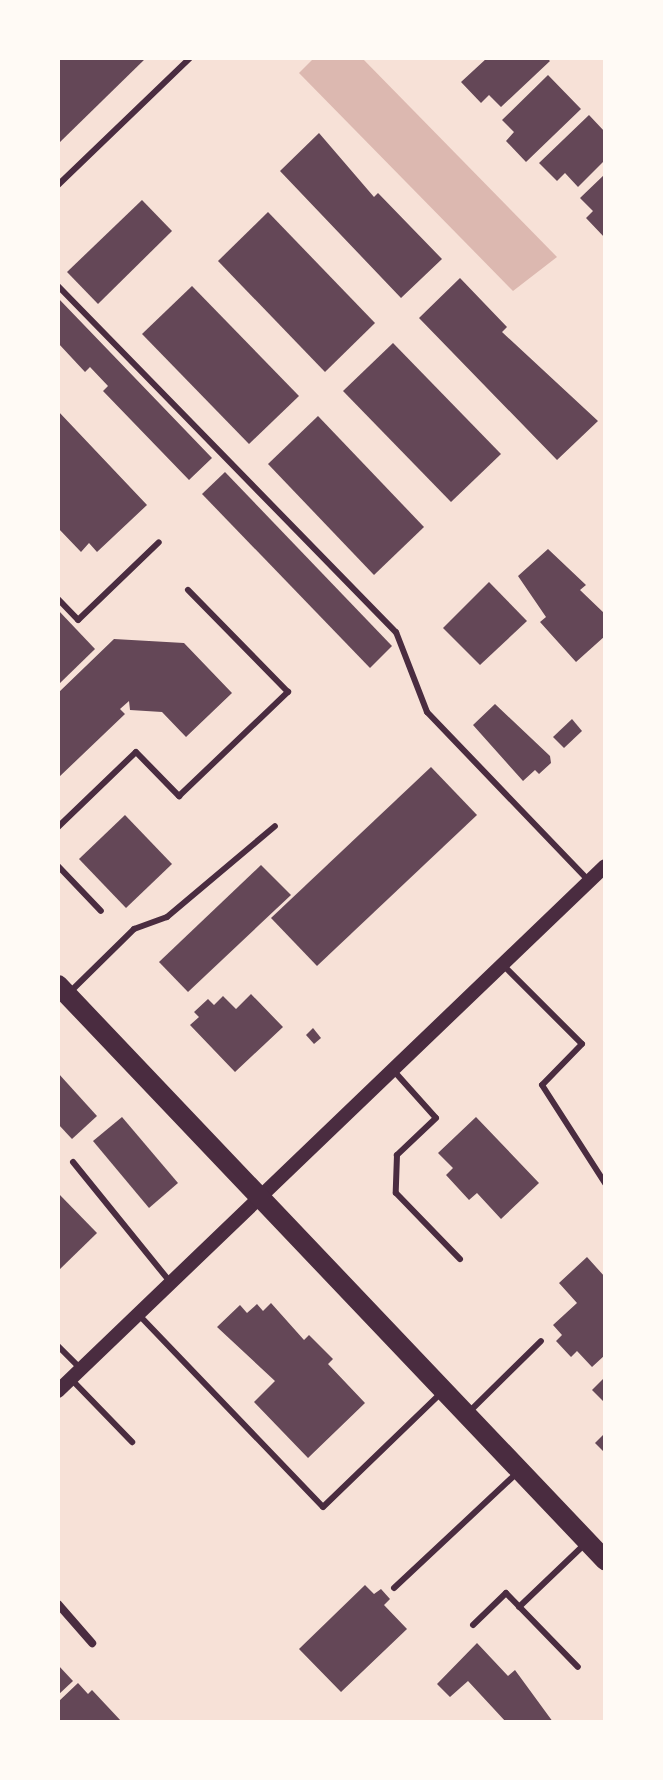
<!DOCTYPE html>
<style>
body{margin:0}
#map{position:relative;width:663px;height:1780px;overflow:hidden;background:#f7e1d7;font-family:Jost,sans-serif}
div>[style]{position:absolute}
.water>*{inset:0;background:#dcb8b0}
.building>*{inset:0;background:#644757}
.service>*{height:6px;margin:-3px;padding:0 3px;transform-origin:3px;border-radius:3px;background:#4a2c40}
.minor>*{height:8px;margin:-4px;padding:0 4px;transform-origin:4px;border-radius:4px;background:#4a2c40}
.tertiary>*{height:14px;margin:-7px;padding:0 7px;transform-origin:7px;border-radius:7px;background:#4a2c40}
.primary>*{height:20px;margin:-10px;padding:0 10px;transform-origin:10px;border-radius:10px;background:#4a2c40}
span{translate:-50% -50%;white-space:nowrap;text-align:center;line-height:1.15;-webkit-text-stroke:6px #fffaf5;paint-order:stroke}
.frame{position:absolute;inset:0;border:60px solid #fffaf5;pointer-events:none}
</style>
<div id="map">
<div class="water">
<div style="clip-path:polygon(314px 58px,362px 58px,557px 257px,513px 291px,299px 73px)"></div>
</div>
<div class="building">
<div style="clip-path:polygon(58px 58px,146px 58px,58px 144px)"></div>
<div style="clip-path:polygon(487px 58px,547px 58px,550px 61px,501px 107px,489px 95px,481px 103px,461px 82px)"></div>
<div style="clip-path:polygon(548px 75px,581px 109px,526px 162px,506px 141px,514px 132px,502px 120px)"></div>
<div style="clip-path:polygon(589px 115px,605px 132px,605px 160px,578px 187px,565px 173px,557px 181px,539px 163px)"></div>
<div style="clip-path:polygon(319px 133px,374px 197px,378px 193px,442px 259px,401px 298px,280px 171px)"></div>
<div style="clip-path:polygon(605px 174px,605px 238px,586px 218px,593px 211px,580px 198px)"></div>
<div style="clip-path:polygon(142px 200px,172px 231px,98px 304px,67px 272px)"></div>
<div style="clip-path:polygon(268px 212px,375px 323px,325px 372px,218px 261px)"></div>
<div style="clip-path:polygon(460px 278px,507px 327px,502px 332px,598px 421px,557px 460px,419px 318px)"></div>
<div style="clip-path:polygon(192px 286px,299px 396px,249px 444px,142px 334px)"></div>
<div style="clip-path:polygon(58px 298px,212px 458px,189px 480px,103px 391px,108px 386px,90px 367px,85px 372px,58px 343px)"></div>
<div style="clip-path:polygon(393px 343px,501px 454px,451px 502px,343px 391px)"></div>
<div style="clip-path:polygon(58px 411px,147px 505px,97px 552px,89px 543px,81px 552px,58px 528px)"></div>
<div style="clip-path:polygon(318px 416px,424px 527px,374px 575px,268px 464px)"></div>
<div style="clip-path:polygon(225px 472px,392px 646px,370px 668px,202px 494px)"></div>
<div style="clip-path:polygon(548px 549px,586px 585px,580px 590px,605px 614px,605px 636px,576px 662px,540px 622px,546px 617px,518px 576px)"></div>
<div style="clip-path:polygon(489px 582px,527px 621px,480px 665px,443px 628px)"></div>
<div style="clip-path:polygon(58px 610px,95px 649px,58px 685px)"></div>
<div style="clip-path:polygon(114px 639px,184px 643px,232px 693px,186px 737px,162px 712px,130px 710px,129px 701px,120px 709px,125px 714px,58px 778px,58px 693px)"></div>
<div style="clip-path:polygon(495px 704px,550px 756px,551px 763px,539px 774px,535px 770px,523px 781px,473px 725px)"></div>
<div style="clip-path:polygon(572px 719px,582px 731px,564px 748px,553px 737px)"></div>
<div style="clip-path:polygon(431px 767px,477px 815px,317px 966px,271px 918px)"></div>
<div style="clip-path:polygon(125px 815px,172px 864px,126px 908px,79px 859px)"></div>
<div style="clip-path:polygon(261px 865px,291px 895px,188px 992px,159px 962px)"></div>
<div style="clip-path:polygon(251px 994px,283px 1027px,235px 1072px,190px 1025px,199px 1017px,194px 1012px,208px 999px,214px 1005px,223px 996px,236px 1009px)"></div>
<div style="clip-path:polygon(313px 1028px,321px 1038px,314px 1044px,306px 1035px)"></div>
<div style="clip-path:polygon(58px 1073px,97px 1116px,72px 1139px,58px 1124px)"></div>
<div style="clip-path:polygon(122px 1117px,178px 1183px,149px 1208px,93px 1141px)"></div>
<div style="clip-path:polygon(476px 1117px,539px 1183px,501px 1219px,477px 1193px,469px 1200px,446px 1175px,453px 1168px,438px 1153px)"></div>
<div style="clip-path:polygon(58px 1193px,97px 1233px,58px 1271px)"></div>
<div style="clip-path:polygon(587px 1257px,605px 1277px,605px 1355px,592px 1367px,577px 1351px,571px 1357px,556px 1341px,562px 1335px,553px 1325px,577px 1303px,559px 1283px)"></div>
<div style="clip-path:polygon(271px 1303px,304px 1340px,309px 1335px,333px 1359px,328px 1364px,365px 1403px,308px 1458px,254px 1402px,275px 1381px,217px 1327px,240px 1305px,247px 1313px,257px 1304px,263px 1311px)"></div>
<div style="clip-path:polygon(605px 1377px,605px 1403px,592px 1390px)"></div>
<div style="clip-path:polygon(605px 1433px,605px 1453px,595px 1443px)"></div>
<div style="clip-path:polygon(365px 1585px,374px 1594px,381px 1589px,390px 1599px,384px 1605px,407px 1629px,341px 1692px,299px 1649px)"></div>
<div style="clip-path:polygon(477px 1643px,508px 1676px,515px 1670px,553px 1722px,506px 1722px,468px 1681px,450px 1697px,437px 1684px)"></div>
<div style="clip-path:polygon(58px 1665px,73px 1681px,58px 1695px)"></div>
<div style="clip-path:polygon(78px 1683px,88px 1694px,92px 1690px,122px 1722px,58px 1722px,58px 1702px)"></div>
</div>
<div class="service">
<div style="left:58px;top:185px;width:183px;rotate:-43.9deg"></div>
<div style="left:58px;top:286px;width:484px;rotate:45.7deg"></div>
<div style="left:396px;top:632px;width:86px;rotate:68.8deg"></div>
<div style="left:427px;top:712px;width:234px;rotate:46.2deg"></div>
<div style="left:58px;top:599px;width:29px;rotate:46deg"></div>
<div style="left:78px;top:620px;width:112px;rotate:-43.9deg"></div>
<div style="left:58px;top:827px;width:108px;rotate:-43.9deg"></div>
<div style="left:136px;top:752px;width:62px;rotate:45.7deg"></div>
<div style="left:179px;top:796px;width:151px;rotate:-43.7deg"></div>
<div style="left:288px;top:692px;width:143px;rotate:-134.4deg"></div>
<div style="left:58px;top:866px;width:62px;rotate:46.3deg"></div>
<div style="left:502px;top:964px;width:113px;rotate:45deg"></div>
<div style="left:582px;top:1044px;width:57px;rotate:134.3deg"></div>
<div style="left:542px;top:1085px;width:117px;rotate:57.3deg"></div>
<div style="left:70px;top:992px;width:90px;rotate:-44.5deg"></div>
<div style="left:134px;top:929px;width:35px;rotate:-20deg"></div>
<div style="left:167px;top:917px;width:141px;rotate:-40.1deg"></div>
<div style="left:393px;top:1070px;width:64px;rotate:48.1deg"></div>
<div style="left:436px;top:1118px;width:54px;rotate:136.5deg"></div>
<div style="left:397px;top:1155px;width:38px;rotate:92deg"></div>
<div style="left:396px;top:1193px;width:92px;rotate:45.9deg"></div>
<div style="left:73px;top:1162px;width:156px;rotate:51deg"></div>
<div style="left:138px;top:1314px;width:267px;rotate:46.2deg"></div>
<div style="left:323px;top:1507px;width:165px;rotate:-44deg"></div>
<div style="left:58px;top:1346px;width:33px;rotate:45deg"></div>
<div style="left:71px;top:1379px;width:88px;rotate:45.9deg"></div>
<div style="left:469px;top:1412px;width:101px;rotate:-44.6deg"></div>
<div style="left:394px;top:1588px;width:168px;rotate:-43.1deg"></div>
<div style="left:519px;top:1607px;width:93px;rotate:-43.7deg"></div>
<div style="left:473px;top:1625px;width:46px;rotate:-44.1deg"></div>
<div style="left:506px;top:1593px;width:103px;rotate:45.8deg"></div>
</div>
<div class="minor">
<div style="left:58px;top:1604px;width:52px;rotate:48.9deg"></div>
</div>
<div class="tertiary">
<div style="left:58px;top:1391px;width:758px;rotate:-43.82deg"></div>
</div>
<div class="primary">
<div style="left:58px;top:985px;width:794px;rotate:46.43deg"></div>
</div>
<div class="frame"></div>
</div>
